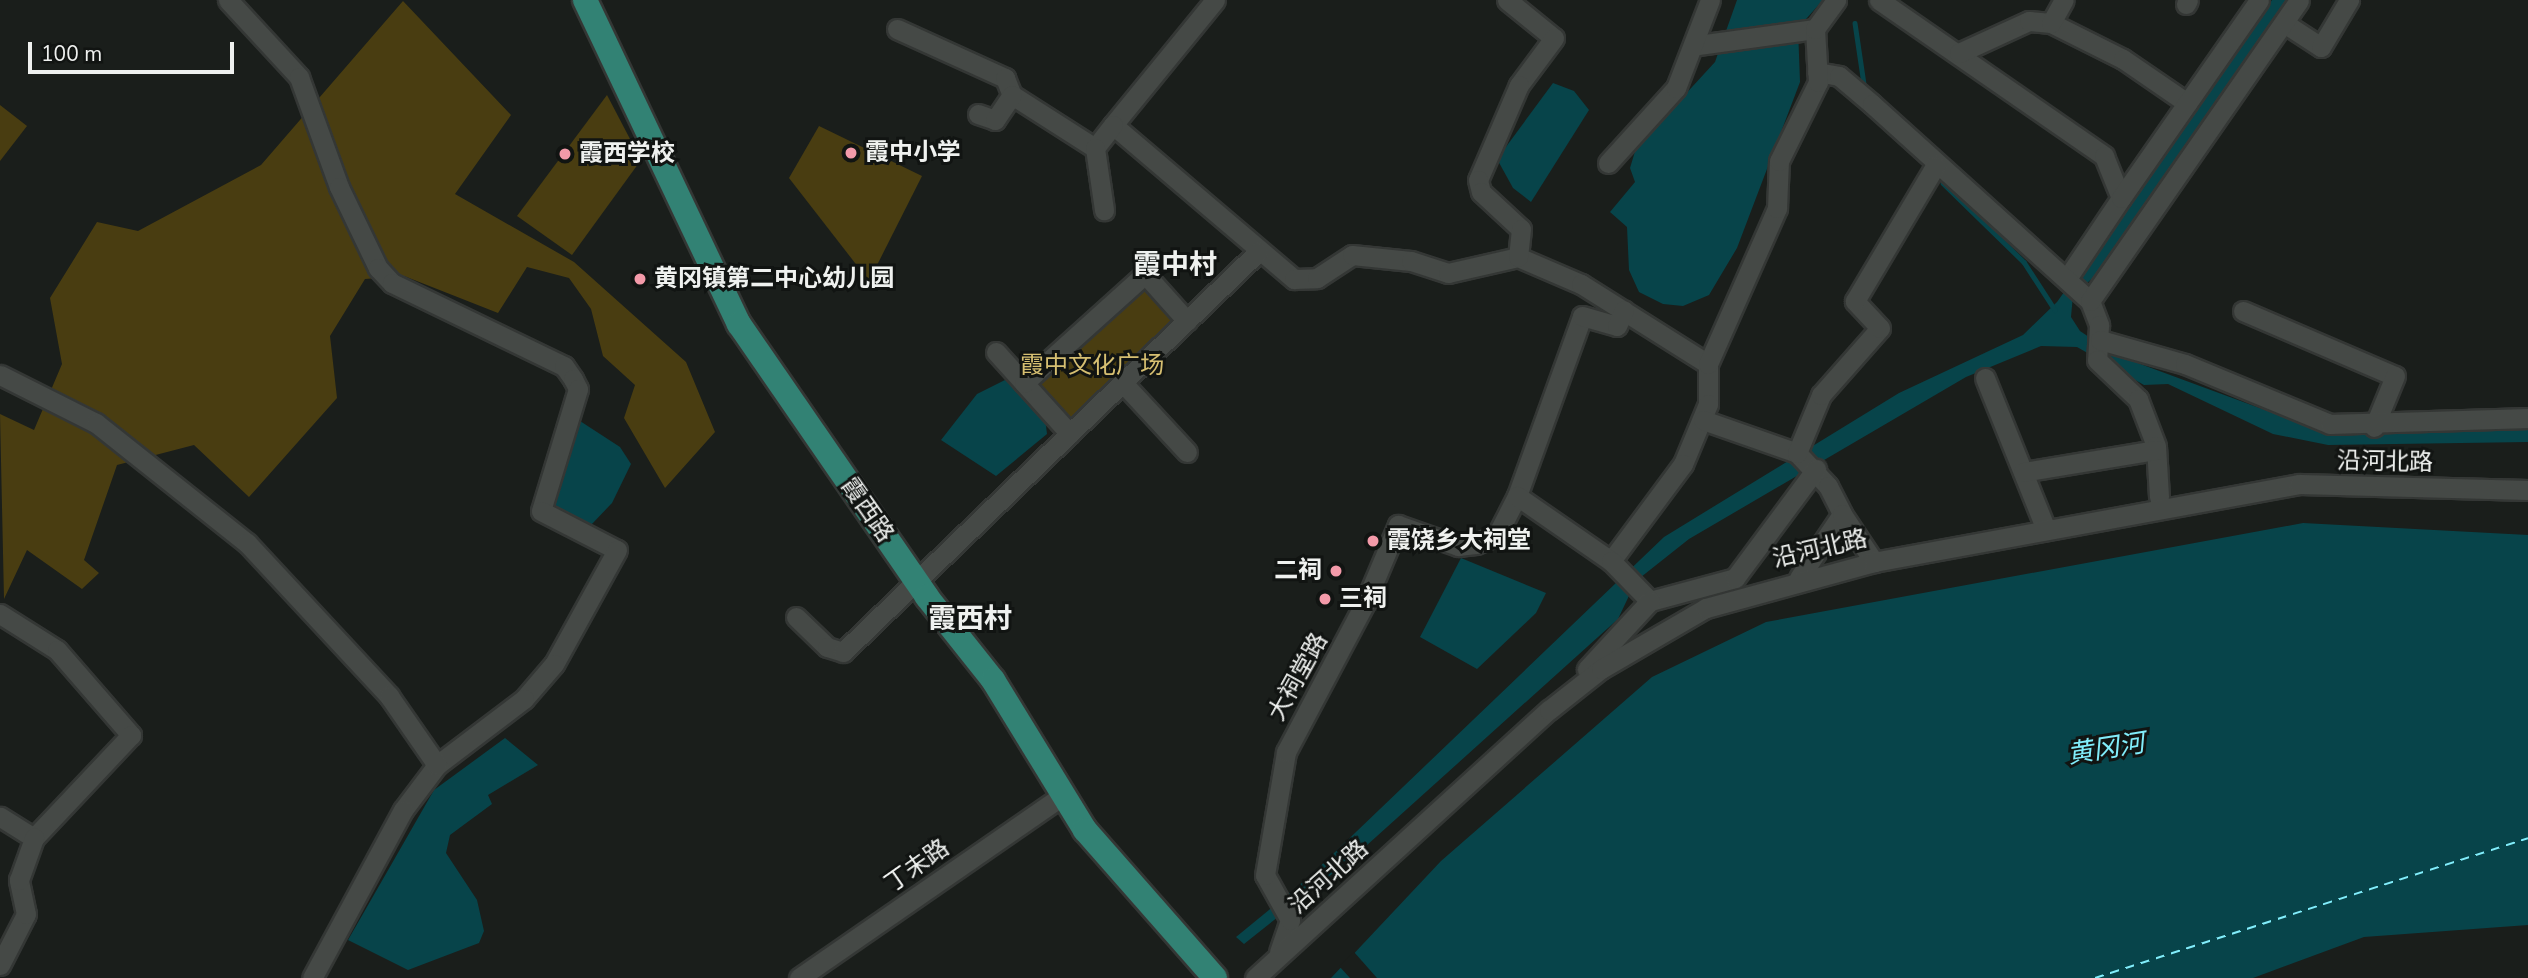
<!DOCTYPE html>
<meta charset="utf-8">
<style>
body{margin:0}
#map{position:relative;width:2528px;height:978px;overflow:hidden;background:#1a1e1b;font-family:"Nunito Sans","Noto Sans SC",sans-serif}
div>[style]{position:absolute}
.green>*{inset:0;background:#493d11}
.water>*{inset:0;background:#07444a}
.pier>*{inset:0;background:#1a1e1b}
.stream>*{height:4.5px;margin:-2.25px;padding:0 2.25px;transform-origin:2.25px;border-radius:2.25px;background:#07444a}
.ferry>*{height:2px;margin-top:-1px;transform-origin:0;background:repeating-linear-gradient(90deg,#81edfb 0 9px,transparent 0 16px)}
.roads{filter:drop-shadow(2px 0 #343735) drop-shadow(-2px 0 #343735) drop-shadow(0 2px #343735) drop-shadow(0 -2px #343735)}
.minor>*{height:19px;margin:-9.5px;padding:0 9.5px;transform-origin:9.5px;border-radius:9.5px;background:#454946}
.major>*{height:24px;margin:-12px;padding:0 12px;transform-origin:12px;border-radius:12px;background:#328274}
.dots>*{width:19px;height:19px;translate:-50% -50%;box-sizing:border-box;border:4px solid #111412;border-radius:50%}
span{translate:-50% -50%;white-space:nowrap;text-align:center;line-height:1.15;-webkit-text-stroke:6px #111412;paint-order:stroke}
.poi-label{font-size:24px;color:#eff1ef;font-weight:700}
.left{translate:0 -50%;text-align:left}
.right{translate:-100% -50%;text-align:right}
.park-label{font-size:24px;color:#d6bf71}
.street-label{font-size:24px;color:#eff1ef}
.water-label{font-size:26px;color:#81edfb;font-style:italic}
.quarter-label{font-size:28px;color:#eff1ef;font-weight:700}
.scale{position:absolute;left:28px;top:42px;width:206px;height:32px;box-sizing:border-box;border:4px solid #eff1ef;border-top:0;padding-left:9px;font-size:21px;line-height:24px;white-space:nowrap;color:#eff1ef;-webkit-text-stroke:5px #111412;paint-order:stroke}
</style>
<div id="map">
<div class="green">
<div style="clip-path:polygon(403px 1px,511px 115px,455px 194px,574px 262px,686px 362px,715px 432px,665px 488px,624px 418px,635px 385px,603px 356px,591px 309px,569px 278px,527px 267px,498px 313px,404px 276px,365px 279px,330px 336px,337px 398px,249px 497px,194px 445px,117px 465px,84px 560px,99px 573px,82px 589px,27px 550px,4px 599px,0 414px,34px 430px,62px 364px,50px 298px,97px 222px,138px 231px,261px 165px)"></div>
<div style="clip-path:polygon(607px 95px,641px 160px,572px 255px,517px 216px)"></div>
<div style="clip-path:polygon(0 105px,27px 126px,0 161px)"></div>
<div style="clip-path:polygon(819px 126px,922px 176px,869px 281px,789px 178px)"></div>
<div style="clip-path:polygon(1145px 282px,1180px 319px,1070px 422px,1037px 382px)"></div>
</div>
<div class="water">
<div style="clip-path:polygon(1737px 0,1823px 0,1798px 28px,1800px 82px,1737px 248px,1709px 295px,1683px 306px,1663px 304px,1639px 292px,1629px 270px,1627px 227px,1610px 212px,1635px 182px,1630px 168px,1636px 148px,1715px 62px)"></div>
<div style="clip-path:polygon(2272px 0,2291px 0,2094px 277px,2073px 295px,2071px 317px,2080px 331px,2116px 355px,2335px 436px,2528px 427px,2528px 442px,2328px 445px,2273px 434px,2168px 384px,2144px 385px,2077px 347px,2041px 346px,1966px 377px,1689px 539px,1636px 581px,1618px 619px,1356px 855px,1244px 944px,1236px 937px,1309px 877px,1664px 537px,1899px 393px,2023px 335px,2057px 302px)"></div>
<div style="clip-path:polygon(1553px 83px,1574px 91px,1589px 110px,1531px 202px,1513px 188px,1497px 159px)"></div>
<div style="clip-path:polygon(1005px 380px,1044px 409px,1047px 434px,996px 476px,941px 440px,977px 394px)"></div>
<div style="clip-path:polygon(580px 421px,620px 447px,631px 464px,612px 503px,591px 525px,554px 510px,551px 503px)"></div>
<div style="clip-path:polygon(2303px 523px,2528px 535px,2528px 925px,2364px 937px,2253px 978px,1331px 978px,1441px 861px,1652px 677px,1766px 622px)"></div>
<div style="clip-path:polygon(1461px 558px,1546px 593px,1536px 613px,1477px 669px,1420px 637px)"></div>
<div style="clip-path:polygon(505px 738px,538px 765px,488px 795px,492px 804px,450px 835px,446px 853px,477px 900px,484px 931px,479px 943px,408px 970px,348px 940px,434px 790px)"></div>
</div>
<div class="pier">
<div style="clip-path:polygon(1354px 952px,1377px 978px,1350px 978px,1339px 966px)"></div>
</div>
<div class="stream">
<div style="left:1855px;top:23px;width:62px;rotate:81.6deg"></div>
<div style="left:1943px;top:183px;width:113px;rotate:44.3deg"></div>
<div style="left:2024px;top:262px;width:57px;rotate:57.1deg"></div>
</div>
<div class="ferry">
<div style="left:2095px;top:978px;width:455px;rotate:-17.9deg"></div>
</div>
<div class="roads">
<div class="minor">
<div style="left:228px;top:0;width:105px;rotate:47.3deg"></div>
<div style="left:299px;top:77px;width:117px;rotate:70deg"></div>
<div style="left:339px;top:187px;width:90px;rotate:64.3deg"></div>
<div style="left:378px;top:268px;width:21px;rotate:47deg"></div>
<div style="left:392px;top:283px;width:191px;rotate:25.8deg"></div>
<div style="left:564px;top:366px;width:16px;rotate:55deg"></div>
<div style="left:573px;top:379px;width:11px;rotate:63deg"></div>
<div style="left:578px;top:389px;width:127px;rotate:106.9deg"></div>
<div style="left:541px;top:511px;width:85px;rotate:27.2deg"></div>
<div style="left:617px;top:550px;width:130px;rotate:118.9deg"></div>
<div style="left:554px;top:664px;width:46px;rotate:130.6deg"></div>
<div style="left:524px;top:699px;width:109px;rotate:142.8deg"></div>
<div style="left:437px;top:765px;width:56px;rotate:127.1deg"></div>
<div style="left:403px;top:810px;width:191px;rotate:118.4deg"></div>
<div style="left:1215px;top:0;width:161px;rotate:129.2deg"></div>
<div style="left:1113px;top:125px;width:238px;rotate:40.4deg"></div>
<div style="left:1294px;top:279px;width:23px;rotate:-2deg"></div>
<div style="left:1317px;top:278px;width:42px;rotate:-33.3deg"></div>
<div style="left:1352px;top:255px;width:59px;rotate:5.8deg"></div>
<div style="left:1411px;top:261px;width:39px;rotate:18deg"></div>
<div style="left:1448px;top:273px;width:72px;rotate:-12.9deg"></div>
<div style="left:1518px;top:257px;width:69px;rotate:23.2deg"></div>
<div style="left:1581px;top:284px;width:150px;rotate:32.2deg"></div>
<div style="left:1708px;top:364px;width:40px;rotate:90deg"></div>
<div style="left:1708px;top:404px;width:65px;rotate:112.6deg"></div>
<div style="left:1683px;top:464px;width:121px;rotate:126.6deg"></div>
<div style="left:1507px;top:0;width:60px;rotate:39deg"></div>
<div style="left:1554px;top:38px;width:59px;rotate:126.7deg"></div>
<div style="left:1519px;top:85px;width:103px;rotate:113.3deg"></div>
<div style="left:1478px;top:180px;width:12px;rotate:76deg"></div>
<div style="left:1481px;top:192px;width:54px;rotate:42.8deg"></div>
<div style="left:1521px;top:229px;width:28px;rotate:96deg"></div>
<div style="left:1879px;top:0;width:274px;rotate:34.7deg"></div>
<div style="left:2104px;top:156px;width:45px;rotate:68deg"></div>
<div style="left:2121px;top:198px;width:95px;rotate:123.9deg"></div>
<div style="left:2186px;top:4px;width:4px;rotate:-63deg"></div>
<div style="left:2051px;top:23px;width:80px;rotate:26.6deg"></div>
<div style="left:2123px;top:59px;width:78px;rotate:34.5deg"></div>
<div style="left:2284px;top:23px;width:44px;rotate:33deg"></div>
<div style="left:2321px;top:47px;width:55px;rotate:-59.2deg"></div>
<div style="left:897px;top:29px;width:119px;rotate:24.4deg"></div>
<div style="left:1005px;top:78px;width:18px;rotate:68deg"></div>
<div style="left:1012px;top:95px;width:98px;rotate:32.6deg"></div>
<div style="left:1095px;top:148px;width:29px;rotate:-52deg"></div>
<div style="left:1698px;top:45px;width:118px;rotate:-7.8deg"></div>
<div style="left:1959px;top:53px;width:77px;rotate:-24.6deg"></div>
<div style="left:2029px;top:21px;width:22px;rotate:5deg"></div>
<div style="left:2051px;top:23px;width:26px;rotate:-61deg"></div>
<div style="left:1817px;top:72px;width:22px;rotate:10deg"></div>
<div style="left:1839px;top:76px;width:43px;rotate:40.3deg"></div>
<div style="left:1872px;top:104px;width:294px;rotate:42.1deg"></div>
<div style="left:2090px;top:301px;width:26px;rotate:69deg"></div>
<div style="left:2099px;top:325px;width:35px;rotate:93deg"></div>
<div style="left:2097px;top:360px;width:57px;rotate:43.6deg"></div>
<div style="left:2138px;top:399px;width:50px;rotate:69deg"></div>
<div style="left:2156px;top:446px;width:51px;rotate:86.6deg"></div>
<div style="left:978px;top:114px;width:18px;rotate:19deg"></div>
<div style="left:995px;top:120px;width:30px;rotate:-56deg"></div>
<div style="left:1095px;top:148px;width:63px;rotate:81.7deg"></div>
<div style="left:1608px;top:163px;width:101px;rotate:-47.8deg"></div>
<div style="left:1676px;top:88px;width:94px;rotate:-68.9deg"></div>
<div style="left:2121px;top:198px;width:241px;rotate:-55.1deg"></div>
<div style="left:2090px;top:301px;width:366px;rotate:-55.2deg"></div>
<div style="left:2243px;top:311px;width:165px;rotate:23.2deg"></div>
<div style="left:2395px;top:376px;width:55px;rotate:112.4deg"></div>
<div style="left:2100px;top:340px;width:88px;rotate:15.8deg"></div>
<div style="left:2185px;top:364px;width:157px;rotate:22.5deg"></div>
<div style="left:2330px;top:424px;width:198px;rotate:-1.7deg"></div>
<div style="left:996px;top:352px;width:110px;rotate:47.9deg"></div>
<div style="left:1708px;top:364px;width:171px;rotate:-66.1deg"></div>
<div style="left:1777px;top:208px;width:47px;rotate:-87.6deg"></div>
<div style="left:1779px;top:161px;width:88px;rotate:-63.7deg"></div>
<div style="left:1818px;top:82px;width:53px;rotate:-93.2deg"></div>
<div style="left:1815px;top:29px;width:36px;rotate:-54deg"></div>
<div style="left:0;top:375px;width:107px;rotate:26.6deg"></div>
<div style="left:96px;top:423px;width:193px;rotate:38.5deg"></div>
<div style="left:247px;top:543px;width:209px;rotate:47.1deg"></div>
<div style="left:389px;top:696px;width:84px;rotate:55.2deg"></div>
<div style="left:1985px;top:378px;width:164px;rotate:68.1deg"></div>
<div style="left:1024px;top:383px;width:163px;rotate:-42deg"></div>
<div style="left:1145px;top:274px;width:63px;rotate:48.2deg"></div>
<div style="left:1123px;top:383px;width:94px;rotate:47.2deg"></div>
<div style="left:1703px;top:420px;width:100px;rotate:19.3deg"></div>
<div style="left:1797px;top:453px;width:45px;rotate:46.8deg"></div>
<div style="left:1828px;top:486px;width:31px;rotate:63deg"></div>
<div style="left:1842px;top:514px;width:77px;rotate:123.9deg"></div>
<div style="left:1797px;top:453px;width:63px;rotate:-67.5deg"></div>
<div style="left:1821px;top:395px;width:89px;rotate:-48.6deg"></div>
<div style="left:1880px;top:328px;width:37px;rotate:-133deg"></div>
<div style="left:1855px;top:301px;width:157px;rotate:-59.3deg"></div>
<div style="left:2023px;top:472px;width:135px;rotate:-9.4deg"></div>
<div style="left:1517px;top:496px;width:191px;rotate:-70.1deg"></div>
<div style="left:1582px;top:316px;width:36px;rotate:16deg"></div>
<div style="left:1617px;top:326px;width:17px;rotate:-66deg"></div>
<div style="left:1842px;top:514px;width:58px;rotate:56.3deg"></div>
<div style="left:1650px;top:601px;width:88px;rotate:-15.1deg"></div>
<div style="left:1735px;top:578px;width:136px;rotate:-53.4deg"></div>
<div style="left:0;top:614px;width:67px;rotate:32.3deg"></div>
<div style="left:57px;top:650px;width:113px;rotate:49deg"></div>
<div style="left:131px;top:735px;width:141px;rotate:133.3deg"></div>
<div style="left:34px;top:838px;width:40px;rotate:-148deg"></div>
<div style="left:796px;top:617px;width:43px;rotate:44.1deg"></div>
<div style="left:827px;top:647px;width:17px;rotate:17deg"></div>
<div style="left:843px;top:652px;width:576px;rotate:-43.95deg"></div>
<div style="left:1279px;top:952px;width:34px;rotate:-71deg"></div>
<div style="left:1290px;top:920px;width:51px;rotate:-119.1deg"></div>
<div style="left:1265px;top:875px;width:125px;rotate:-80.3deg"></div>
<div style="left:1286px;top:752px;width:169px;rotate:-62.1deg"></div>
<div style="left:1365px;top:603px;width:85px;rotate:-67.1deg"></div>
<div style="left:1398px;top:525px;width:64px;rotate:19.3deg"></div>
<div style="left:1458px;top:546px;width:18px;rotate:-6deg"></div>
<div style="left:1476px;top:544px;width:23px;rotate:-23deg"></div>
<div style="left:1497px;top:535px;width:44px;rotate:-62.9deg"></div>
<div style="left:1517px;top:496px;width:114px;rotate:34.7deg"></div>
<div style="left:1611px;top:561px;width:56px;rotate:45.7deg"></div>
<div style="left:1650px;top:601px;width:93px;rotate:132.8deg"></div>
<div style="left:0;top:965px;width:57px;rotate:-63deg"></div>
<div style="left:26px;top:914px;width:35px;rotate:-102deg"></div>
<div style="left:19px;top:880px;width:45px;rotate:-70.3deg"></div>
<div style="left:799px;top:978px;width:321px;rotate:-34.7deg"></div>
<div style="left:1255px;top:978px;width:398px;rotate:-42.4deg"></div>
<div style="left:1549px;top:710px;width:66px;rotate:-38.3deg"></div>
<div style="left:1601px;top:669px;width:121px;rotate:-30.2deg"></div>
<div style="left:1706px;top:608px;width:174px;rotate:-15.3deg"></div>
<div style="left:1874px;top:562px;width:432px;rotate:-10.4deg"></div>
<div style="left:2299px;top:484px;width:229px;rotate:1.5deg"></div>
</div>
<div class="major">
<div style="left:585px;top:0;width:359px;rotate:64.6deg"></div>
<div style="left:739px;top:324px;width:331px;rotate:55.4deg"></div>
<div style="left:927px;top:597px;width:106px;rotate:51.5deg"></div>
<div style="left:993px;top:680px;width:176px;rotate:58.5deg"></div>
<div style="left:1085px;top:830px;width:197px;rotate:48.7deg"></div>
</div>
</div>
<div class="dots">
<div style="left:851px;top:153px;background:#f39aa9"></div>
<div style="left:565px;top:154px;background:#f39aa9"></div>
<div style="left:640px;top:279px;background:#f39aa9"></div>
<div style="left:1373px;top:541px;background:#f39aa9"></div>
<div style="left:1336px;top:571px;background:#f39aa9"></div>
<div style="left:1325px;top:599px;background:#f39aa9"></div>
</div>
<div class="poi-label">
<span class="left" style="left:865px;top:153px">霞中小学</span>
<span class="left" style="left:579px;top:154px">霞西学校</span>
<span class="left" style="left:654px;top:279px">黄冈镇第二中心幼儿园</span>
<span class="left" style="left:1387px;top:541px">霞饶乡大祠堂</span>
<span class="right" style="left:1322px;top:571px">二祠</span>
<span class="left" style="left:1339px;top:599px">三祠</span>
</div>
<div class="park-label">
<span style="left:1092px;top:366px">霞中文化广场</span>
</div>
<div class="street-label">
<span style="left:2385px;top:462px;rotate:1deg">沿河北路</span>
<span style="left:867px;top:510px;rotate:55deg">霞西路</span>
<span style="left:1820px;top:549px;rotate:-13deg">沿河北路</span>
<span style="left:1298px;top:677px;rotate:-61deg">大祠堂路</span>
<span style="left:917px;top:866px;rotate:-35deg">丁未路</span>
<span style="left:1329px;top:877px;rotate:-42deg">沿河北路</span>
</div>
<div class="water-label">
<span style="left:2106px;top:749px;rotate:-9deg">黄冈河</span>
</div>
<div class="quarter-label">
<span style="left:1175px;top:265px">霞中村</span>
<span style="left:970px;top:619px">霞西村</span>
</div>
<div class="scale">100 m</div>
</div>
